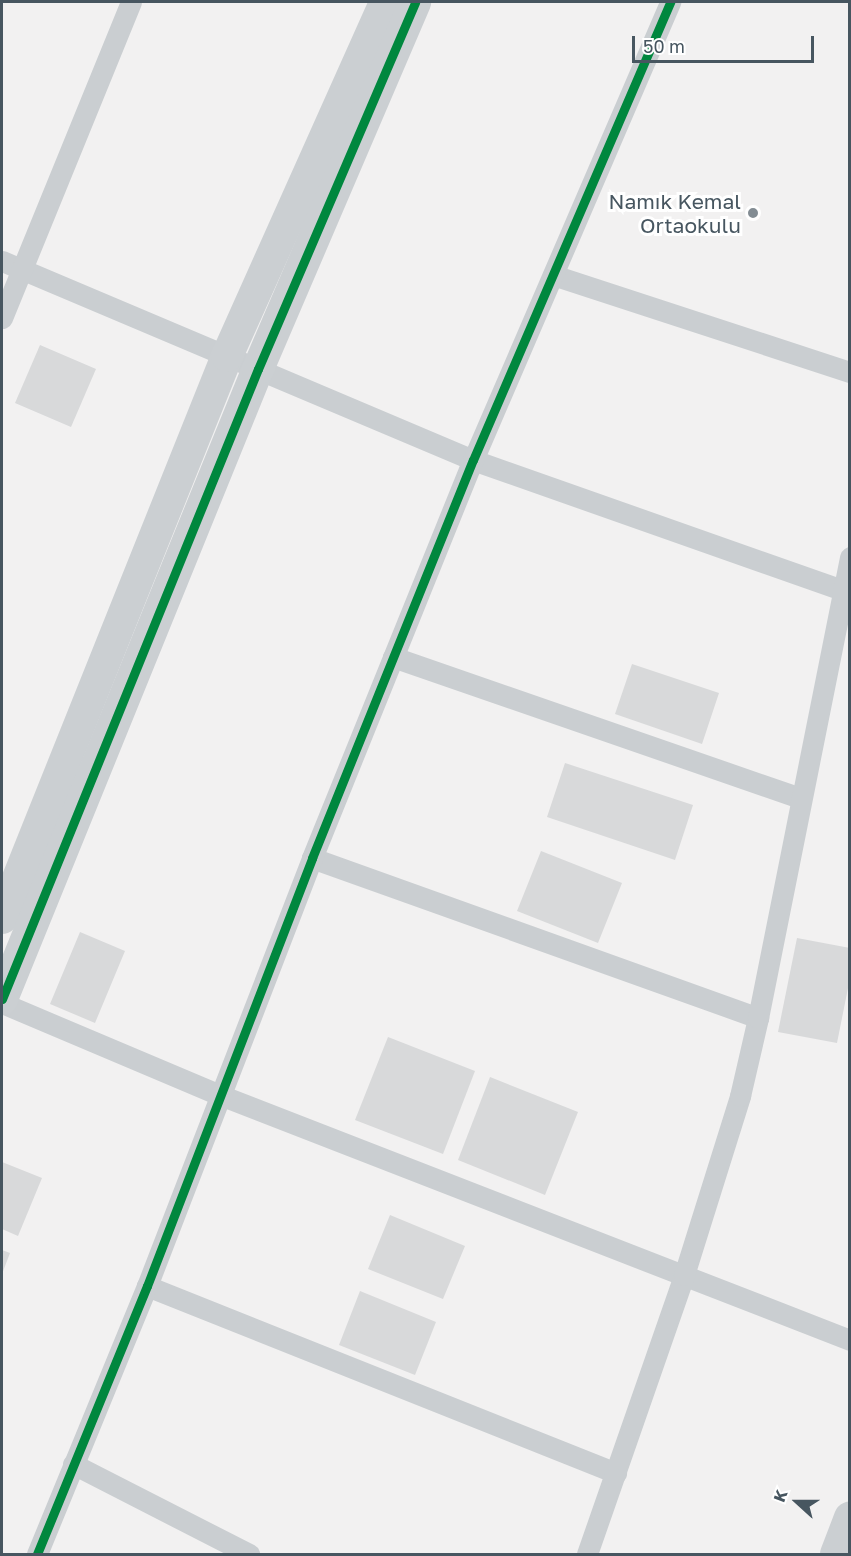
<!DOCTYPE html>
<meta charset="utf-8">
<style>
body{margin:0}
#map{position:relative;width:851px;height:1556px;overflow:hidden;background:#f2f1f1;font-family:"Golos Text",sans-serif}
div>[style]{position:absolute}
.building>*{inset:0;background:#d8d9da}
.street>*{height:21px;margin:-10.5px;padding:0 10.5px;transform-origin:10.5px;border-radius:10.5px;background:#caced1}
.secondary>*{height:32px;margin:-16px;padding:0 16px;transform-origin:16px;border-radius:16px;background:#cbcfd2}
.cycleway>*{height:9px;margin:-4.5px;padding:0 4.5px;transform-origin:4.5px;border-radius:4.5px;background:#00873e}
.dots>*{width:16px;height:16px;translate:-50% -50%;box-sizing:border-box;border:3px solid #fff;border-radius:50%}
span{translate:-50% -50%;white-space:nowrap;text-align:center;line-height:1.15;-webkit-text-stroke:6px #fff;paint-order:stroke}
.poi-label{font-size:21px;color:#475660}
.right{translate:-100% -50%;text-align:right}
.frame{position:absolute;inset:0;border:3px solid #475660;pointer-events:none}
.north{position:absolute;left:767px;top:1472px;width:60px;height:60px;-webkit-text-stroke:4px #fff;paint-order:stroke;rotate:291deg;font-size:16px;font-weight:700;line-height:24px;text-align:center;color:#475660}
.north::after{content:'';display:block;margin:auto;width:21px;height:27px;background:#475660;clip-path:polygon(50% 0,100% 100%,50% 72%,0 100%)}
.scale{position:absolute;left:632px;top:36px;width:182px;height:27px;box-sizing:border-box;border:3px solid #475660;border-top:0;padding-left:8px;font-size:18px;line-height:21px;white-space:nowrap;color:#475660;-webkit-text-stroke:4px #fff;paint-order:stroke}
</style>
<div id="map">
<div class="building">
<div style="clip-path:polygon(40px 345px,96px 369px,71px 427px,15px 403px)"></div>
<div style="clip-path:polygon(632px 664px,719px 693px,702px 744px,615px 714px)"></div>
<div style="clip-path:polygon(565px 763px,693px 805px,675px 860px,547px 817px)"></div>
<div style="clip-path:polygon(541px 851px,622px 883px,598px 943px,517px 911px)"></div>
<div style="clip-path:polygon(80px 932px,125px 951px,95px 1023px,50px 1004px)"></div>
<div style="clip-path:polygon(797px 938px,850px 948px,850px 978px,837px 1043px,778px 1032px)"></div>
<div style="clip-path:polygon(388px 1037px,475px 1071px,443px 1154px,355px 1120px)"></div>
<div style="clip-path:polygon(490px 1077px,578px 1112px,545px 1195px,458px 1160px)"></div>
<div style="clip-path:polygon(2px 1162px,42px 1178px,18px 1236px,2px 1229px)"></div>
<div style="clip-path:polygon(390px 1215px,465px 1246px,443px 1299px,368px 1269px)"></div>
<div style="clip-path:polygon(2px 1250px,10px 1253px,2px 1274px)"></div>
<div style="clip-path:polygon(360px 1291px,436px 1322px,415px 1375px,339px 1345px)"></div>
</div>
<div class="street">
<div style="left:2px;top:261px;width:511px;rotate:22.9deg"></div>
<div style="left:473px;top:460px;width:400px;rotate:19.4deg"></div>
<div style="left:553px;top:275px;width:312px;rotate:18.1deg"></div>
<div style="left:2px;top:318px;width:341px;rotate:-67.8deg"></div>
<div style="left:393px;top:657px;width:431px;rotate:19.1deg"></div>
<div style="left:312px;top:858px;width:474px;rotate:19.7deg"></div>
<div style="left:2px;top:1003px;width:237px;rotate:22.9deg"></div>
<div style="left:220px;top:1095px;width:676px;rotate:21.25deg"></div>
<div style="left:147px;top:1286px;width:505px;rotate:21.74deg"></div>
<div style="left:73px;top:1464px;width:198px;rotate:27.1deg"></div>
<div style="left:37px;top:1554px;width:290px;rotate:-67.7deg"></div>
<div style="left:147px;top:1286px;width:459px;rotate:-68.9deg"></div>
<div style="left:312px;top:858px;width:429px;rotate:-68deg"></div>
<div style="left:473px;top:460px;width:499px;rotate:-66.7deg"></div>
<div style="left:587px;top:1554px;width:295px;rotate:-70.8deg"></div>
<div style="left:684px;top:1275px;width:188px;rotate:-72.6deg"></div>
<div style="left:740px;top:1096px;width:80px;rotate:-77deg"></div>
<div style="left:758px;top:1018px;width:470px;rotate:-78.7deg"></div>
</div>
<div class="secondary">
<div style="left:2px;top:918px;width:605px;rotate:-68.18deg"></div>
<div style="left:227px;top:356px;width:388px;rotate:-65.9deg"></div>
<div style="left:2px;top:999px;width:680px;rotate:-67.89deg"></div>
<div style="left:258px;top:369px;width:399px;rotate:-66.8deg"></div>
<div style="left:836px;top:1554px;width:39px;rotate:-69deg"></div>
</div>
<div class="cycleway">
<div style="left:2px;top:999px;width:680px;rotate:-67.89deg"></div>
<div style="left:258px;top:369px;width:399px;rotate:-66.8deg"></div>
<div style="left:37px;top:1554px;width:290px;rotate:-67.7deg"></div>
<div style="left:147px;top:1286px;width:459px;rotate:-68.9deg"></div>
<div style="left:312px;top:858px;width:429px;rotate:-68deg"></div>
<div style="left:473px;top:460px;width:499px;rotate:-66.7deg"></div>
</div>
<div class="dots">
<div style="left:753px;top:213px;background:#838c93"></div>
</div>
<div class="poi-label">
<span class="right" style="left:741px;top:213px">Namık Kemal<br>Ortaokulu</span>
</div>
<div class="frame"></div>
<div class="north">K</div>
<div class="scale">50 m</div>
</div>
